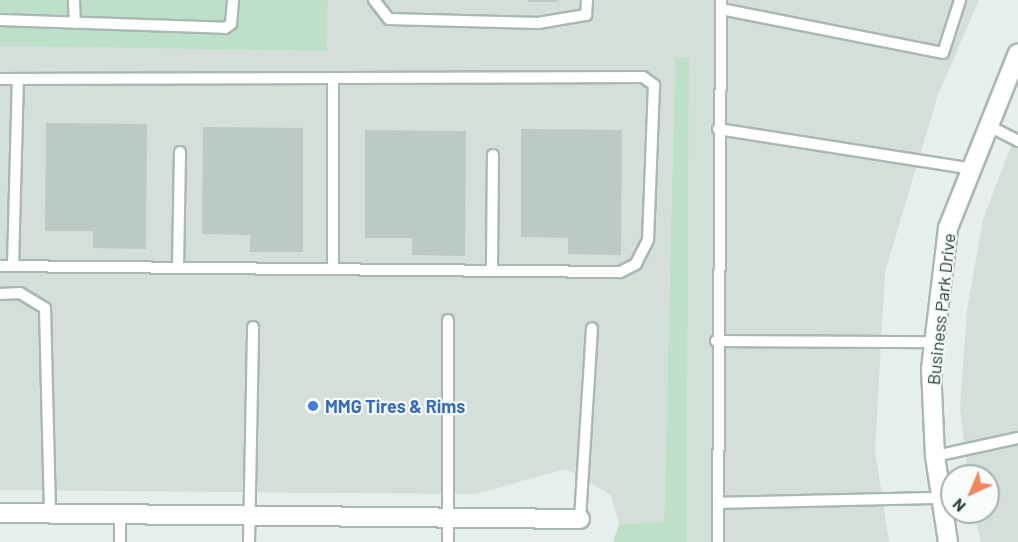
<!DOCTYPE html>
<style>
body{margin:0}
#map{position:relative;width:1018px;height:542px;overflow:hidden;background:#e6efeb;font-family:Barlow,sans-serif}
div>[style]{position:absolute}
.built>*{inset:0;background:#d4dfda}
.green>*{inset:0;background:#bfe0c8}
.building>*{inset:0;background:#bbcac4}
.roads{filter:drop-shadow(2px 0 #a8b8b2) drop-shadow(-2px 0 #a8b8b2) drop-shadow(0 2px #a8b8b2) drop-shadow(0 -2px #a8b8b2)}
.service>*{height:10px;margin:-5px;padding:0 5px;transform-origin:5px;border-radius:5px;background:#fff}
.minor>*{height:18px;margin:-9px;padding:0 9px;transform-origin:9px;border-radius:9px;background:#fff}
.tertiary>*{height:18px;margin:-9px;padding:0 9px;transform-origin:9px;border-radius:9px;background:#fff}
.dots>*{width:16px;height:16px;translate:-50% -50%;box-sizing:border-box;border:3px solid #f7fbf9;border-radius:50%}
span{translate:-50% -50%;white-space:nowrap;text-align:center;line-height:1.15;-webkit-text-stroke:4.5px #f7fbf9;paint-order:stroke}
.street-label{font-size:18px;color:#24423a}
.shop-label{font-size:18px;color:#366cbe;font-weight:700}
.left{translate:0 -50%;text-align:left}
.north{position:absolute;left:940px;top:464px;width:60px;height:60px;box-sizing:border-box;background:#f7fbf9;border:2px solid #a3b1ad;border-radius:50%;rotate:224deg;font-size:16px;font-weight:700;line-height:24px;text-align:center;color:#24423a}
.north::after{content:'';display:block;margin:auto;width:21px;height:27px;background:#f4845f;clip-path:polygon(50% 0,100% 100%,50% 72%,0 100%)}
</style>
<div id="map">
<div class="built">
<div style="clip-path:polygon(328px 0,979px 0,938px 95px,885px 272px,875px 450px,889px 542px,687px 542px,689px 58px,675px 57px,664px 523px,619px 524px,611px 495px,566px 469px,475px 494px,0 490px,0 46px,326px 51px)"></div>
<div style="clip-path:polygon(1018px 128px,1018px 542px,981px 542px,974px 512px,988px 512px,988px 476px,968px 476px,960px 407px,967px 310px,983px 219px)"></div>
</div>
<div class="green">
<div style="clip-path:polygon(0 0,328px 0,327px 51px,0 46px)"></div>
<div style="clip-path:polygon(675px 57px,689px 58px,687px 542px,613px 542px,619px 524px,664px 522px)"></div>
</div>
<div class="building">
<div style="clip-path:polygon(528px 0,558px 0,558px 2px,528px 2px)"></div>
<div style="clip-path:polygon(46px 123px,147px 124px,146px 249px,93px 248px,93px 231px,45px 231px)"></div>
<div style="clip-path:polygon(203px 127px,303px 128px,303px 252px,250px 252px,250px 235px,202px 234px)"></div>
<div style="clip-path:polygon(521px 129px,622px 130px,621px 255px,568px 254px,568px 238px,521px 237px)"></div>
<div style="clip-path:polygon(365px 130px,466px 131px,465px 256px,412px 255px,412px 238px,365px 238px)"></div>
</div>
<div class="roads">
<div class="service">
<div style="left:74px;top:0;width:23px;rotate:88deg"></div>
<div style="left:374px;top:0;width:24px;rotate:52deg"></div>
<div style="left:389px;top:19px;width:149px;rotate:1.5deg"></div>
<div style="left:538px;top:23px;width:49px;rotate:-9.5deg"></div>
<div style="left:586px;top:15px;width:15px;rotate:-86deg"></div>
<div style="left:721px;top:9px;width:226px;rotate:11.2deg"></div>
<div style="left:943px;top:53px;width:56px;rotate:-72.2deg"></div>
<div style="left:0;top:20px;width:225px;rotate:2deg"></div>
<div style="left:225px;top:28px;width:7px;rotate:-34deg"></div>
<div style="left:231px;top:24px;width:24px;rotate:-85deg"></div>
<div style="left:0;top:79px;width:643px;rotate:-0.18deg"></div>
<div style="left:643px;top:77px;width:14px;rotate:36deg"></div>
<div style="left:654px;top:85px;width:155px;rotate:92.2deg"></div>
<div style="left:648px;top:240px;width:27px;rotate:117deg"></div>
<div style="left:636px;top:264px;width:18px;rotate:153deg"></div>
<div style="left:620px;top:272px;width:620px;rotate:-179.45deg"></div>
<div style="left:333px;top:81px;width:186px;rotate:90deg"></div>
<div style="left:989px;top:126px;width:33px;rotate:27deg"></div>
<div style="left:718px;top:129px;width:257px;rotate:8.9deg"></div>
<div style="left:13px;top:266px;width:187px;rotate:-88.5deg"></div>
<div style="left:492px;top:266px;width:111px;rotate:-89.5deg"></div>
<div style="left:178px;top:267px;width:115px;rotate:-89deg"></div>
<div style="left:0;top:294px;width:20px;rotate:-3deg"></div>
<div style="left:20px;top:293px;width:29px;rotate:31deg"></div>
<div style="left:45px;top:308px;width:205px;rotate:88.6deg"></div>
<div style="left:716px;top:341px;width:219px;rotate:0.3deg"></div>
<div style="left:935px;top:456px;width:85px;rotate:-12.2deg"></div>
<div style="left:718px;top:503px;width:222px;rotate:-1.3deg"></div>
<div style="left:580px;top:519px;width:191px;rotate:-86.4deg"></div>
<div style="left:120px;top:542px;width:30px;rotate:-90deg"></div>
<div style="left:249px;top:542px;width:215px;rotate:-88.9deg"></div>
<div style="left:448px;top:542px;width:222px;rotate:-90deg"></div>
<div style="left:718px;top:542px;width:542px;rotate:-89.68deg"></div>
</div>
<div class="minor">
<div style="left:0;top:513px;width:580px;rotate:0.59deg"></div>
</div>
<div class="tertiary">
<div style="left:948px;top:542px;width:87px;rotate:-98.6deg"></div>
<div style="left:935px;top:456px;width:87px;rotate:-92.6deg"></div>
<div style="left:931px;top:369px;width:142px;rotate:-83.1deg"></div>
<div style="left:948px;top:228px;width:188px;rotate:-68.2deg"></div>
</div>
</div>
<div class="dots">
<div style="left:313px;top:406px;background:#3f7fe0"></div>
</div>
<div class="street-label">
<span style="left:941px;top:309px;rotate:-84deg">Business Park Drive</span>
</div>
<div class="shop-label">
<span class="left" style="left:325px;top:406px">MMG Tires &amp; Rims</span>
</div>
<div class="north">N</div>
</div>
